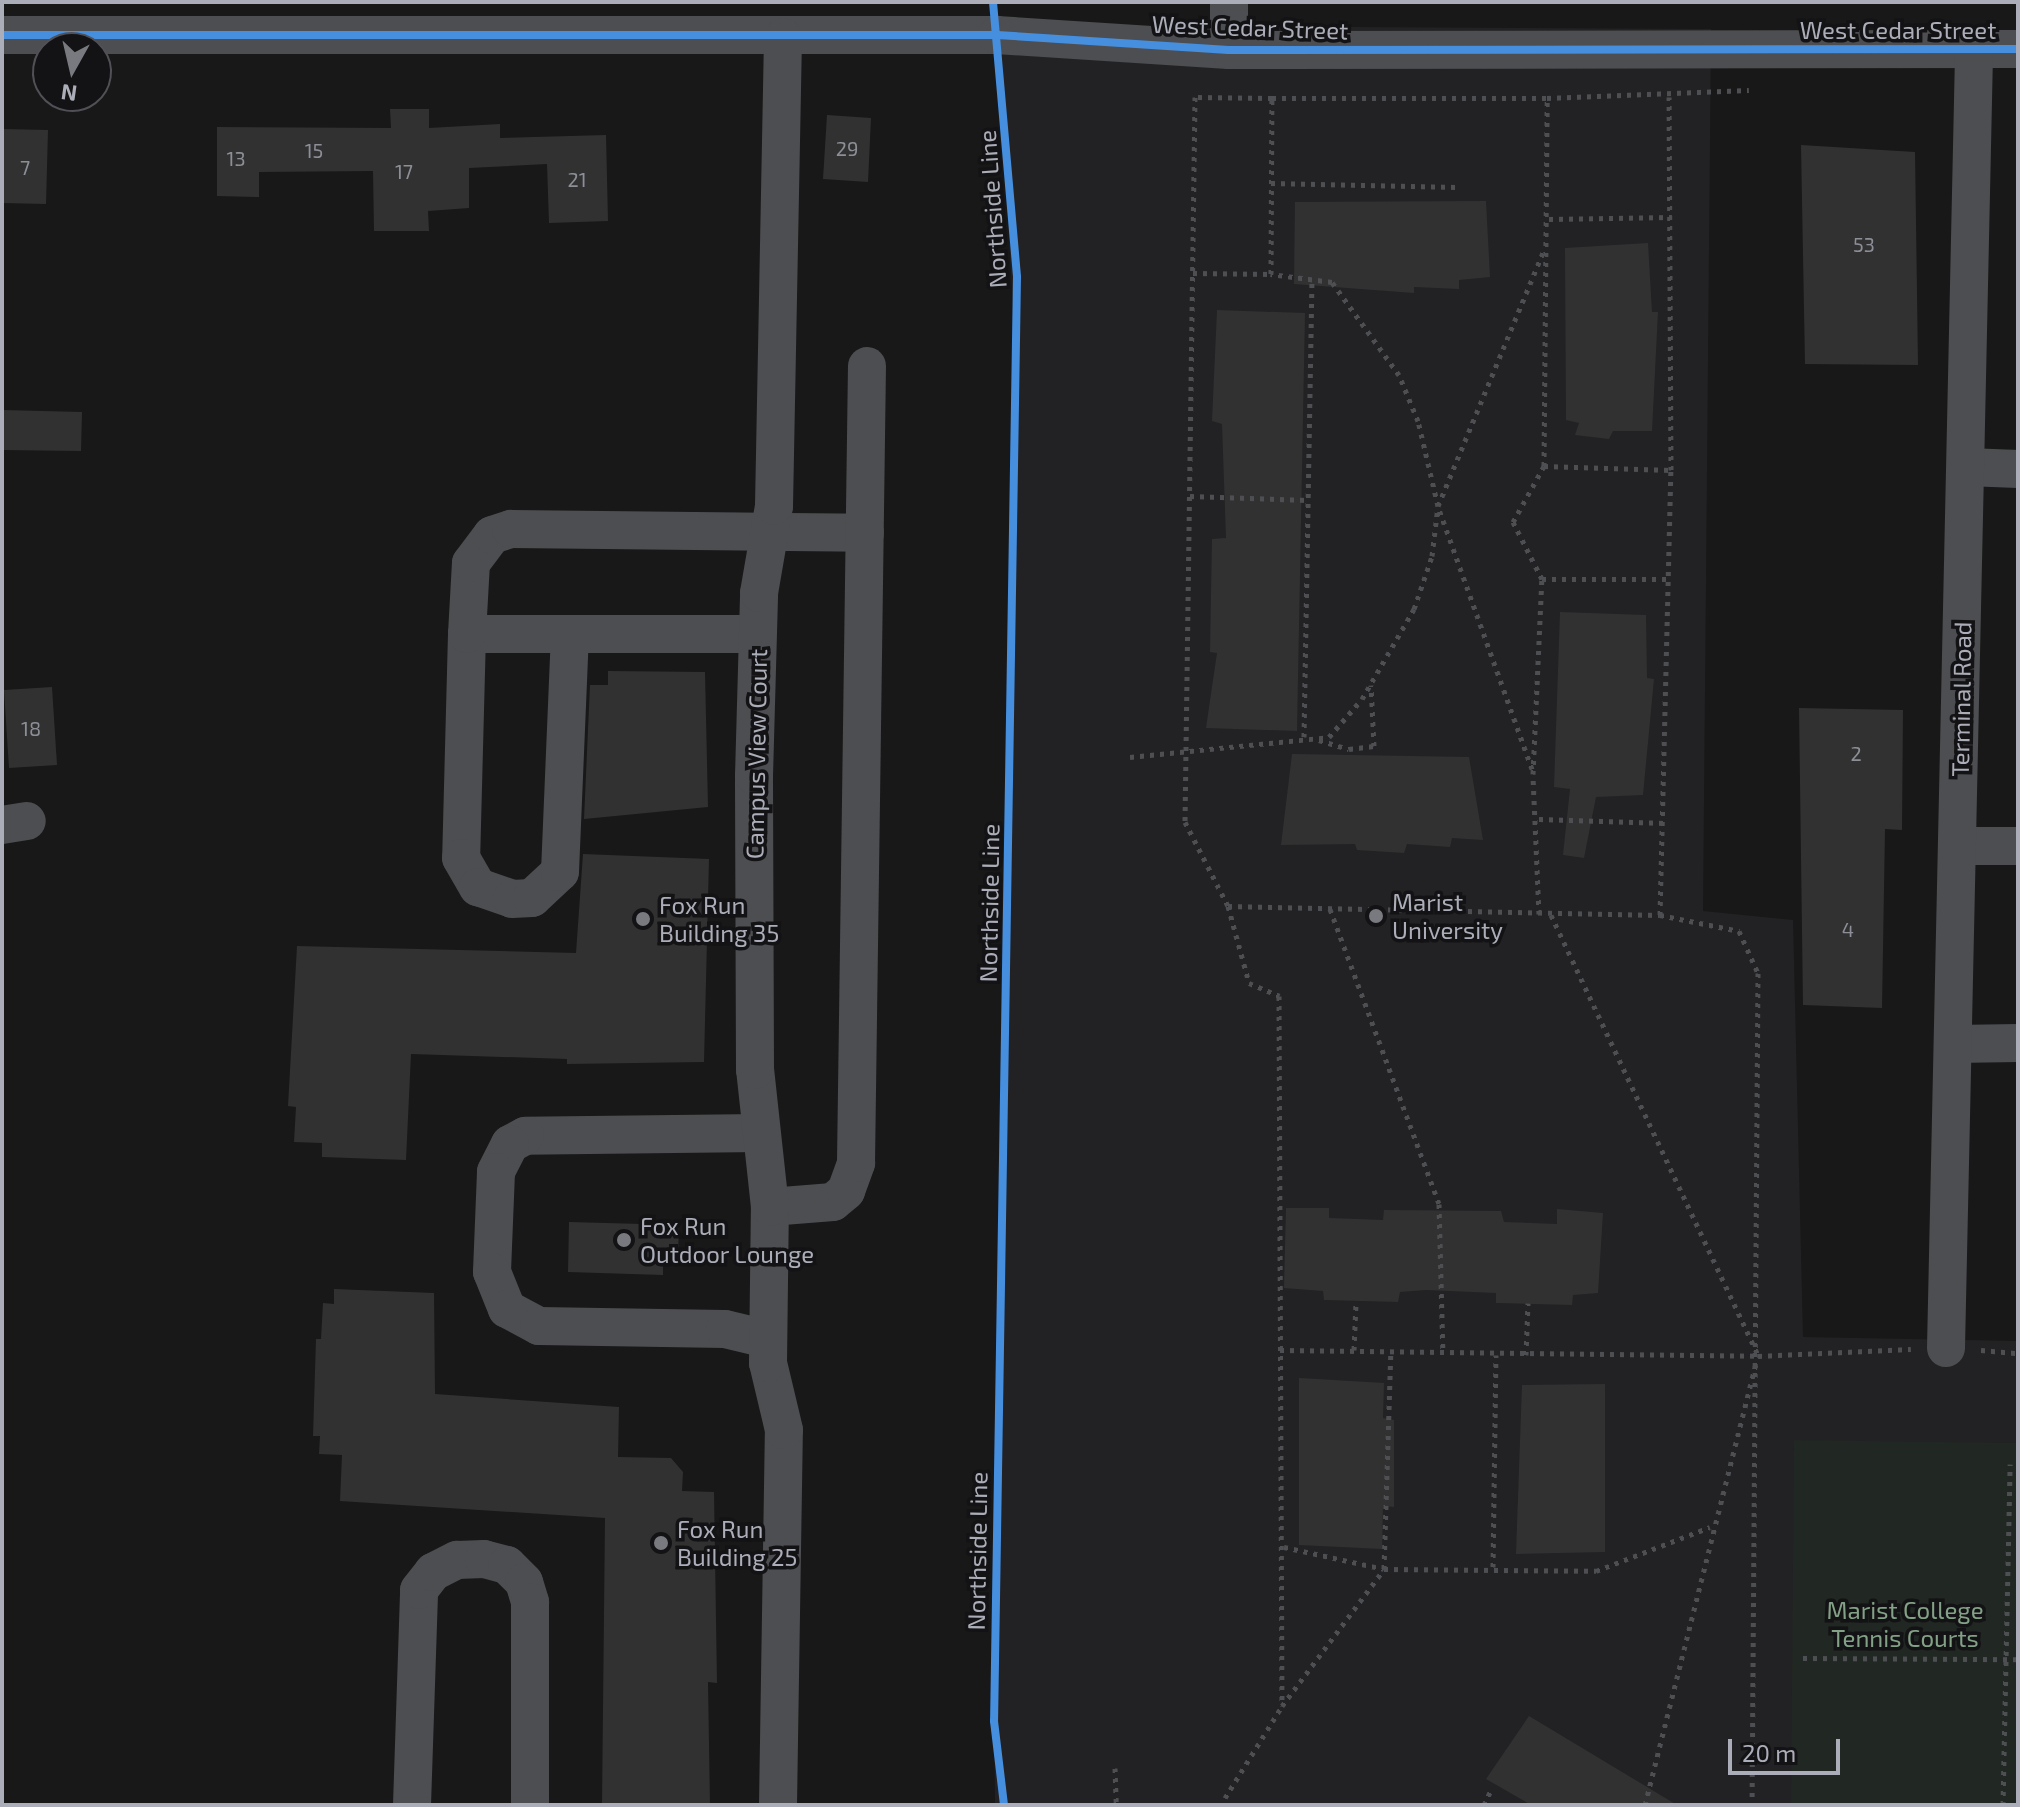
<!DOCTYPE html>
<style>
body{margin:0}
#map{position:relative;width:2020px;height:1807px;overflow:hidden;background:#181818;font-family:"Exo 2",sans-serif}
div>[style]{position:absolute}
.built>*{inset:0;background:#222224}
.green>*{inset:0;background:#212722}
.building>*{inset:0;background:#313132}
.path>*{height:5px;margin-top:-2.5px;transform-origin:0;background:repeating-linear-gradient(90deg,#4e4f52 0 4px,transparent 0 10px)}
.minor>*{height:38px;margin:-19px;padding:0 19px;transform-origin:19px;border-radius:19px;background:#4d4e51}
.cycleway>*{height:8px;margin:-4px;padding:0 4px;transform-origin:4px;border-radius:4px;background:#468fdf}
.dots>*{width:22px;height:22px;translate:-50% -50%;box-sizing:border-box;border:4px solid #131214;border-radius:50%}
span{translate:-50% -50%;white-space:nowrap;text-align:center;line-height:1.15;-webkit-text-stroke:7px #131214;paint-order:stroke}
.number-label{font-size:20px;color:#8c8f96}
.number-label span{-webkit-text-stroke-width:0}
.street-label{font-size:24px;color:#abaeb8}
.poi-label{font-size:24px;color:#abaeb8}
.left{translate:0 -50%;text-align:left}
.park-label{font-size:24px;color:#83a186}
.frame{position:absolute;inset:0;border:4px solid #abaeb8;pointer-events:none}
.north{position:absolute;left:32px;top:32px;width:80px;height:80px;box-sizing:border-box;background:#131214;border:2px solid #505056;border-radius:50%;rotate:188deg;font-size:22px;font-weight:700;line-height:32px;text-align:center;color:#abaeb8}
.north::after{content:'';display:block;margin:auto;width:28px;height:36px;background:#787a80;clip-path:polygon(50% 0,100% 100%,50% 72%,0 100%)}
.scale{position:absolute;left:1728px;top:1739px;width:112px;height:36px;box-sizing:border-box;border:4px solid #abaeb8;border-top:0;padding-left:10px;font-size:24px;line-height:28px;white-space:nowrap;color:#abaeb8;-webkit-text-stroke:6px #131214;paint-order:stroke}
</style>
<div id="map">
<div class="built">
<div style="clip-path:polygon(997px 25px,1711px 29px,1703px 911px,1793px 920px,1803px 1337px,2018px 1341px,2018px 1805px,995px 1805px,993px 1561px,1018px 396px)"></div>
</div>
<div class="green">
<div style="clip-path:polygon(1794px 1440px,2018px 1443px,2018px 1805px,1791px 1805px)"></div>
</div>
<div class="building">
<div style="clip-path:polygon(390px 109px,429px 109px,429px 128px,500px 124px,500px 138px,606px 135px,608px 221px,549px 223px,547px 164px,469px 168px,469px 208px,428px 211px,429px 231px,374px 231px,373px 171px,259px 172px,259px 197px,217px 196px,217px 127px,391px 128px)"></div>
<div style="clip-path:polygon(827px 115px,871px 118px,868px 182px,823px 179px)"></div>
<div style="clip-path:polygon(2px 129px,48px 130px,46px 204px,2px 203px)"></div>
<div style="clip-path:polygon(1801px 145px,1915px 152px,1918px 365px,1805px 364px)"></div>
<div style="clip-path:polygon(1486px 201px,1490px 277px,1459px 280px,1459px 289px,1414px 287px,1414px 293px,1294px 284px,1295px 202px)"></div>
<div style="clip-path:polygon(1648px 243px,1652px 312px,1658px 312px,1652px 431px,1613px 431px,1609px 439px,1575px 435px,1579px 423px,1566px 420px,1565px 248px)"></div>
<div style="clip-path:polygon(1217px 310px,1305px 313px,1297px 731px,1206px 728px,1217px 653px,1210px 652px,1212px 539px,1226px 538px,1222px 424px,1212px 421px)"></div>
<div style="clip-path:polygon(2px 410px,82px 412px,81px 451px,2px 450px)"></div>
<div style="clip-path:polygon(1560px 612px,1646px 615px,1647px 678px,1654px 679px,1643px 795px,1596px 797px,1584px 858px,1563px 855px,1570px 789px,1554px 787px)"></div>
<div style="clip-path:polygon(608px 671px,705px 672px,708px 807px,584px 819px,590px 685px,608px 685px)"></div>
<div style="clip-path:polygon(52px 687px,57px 765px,9px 768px,4px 690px)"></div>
<div style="clip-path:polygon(1799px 708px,1903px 710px,1902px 830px,1885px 829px,1882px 1008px,1803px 1005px)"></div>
<div style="clip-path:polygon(1292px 754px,1469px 757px,1483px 840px,1452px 838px,1450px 847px,1407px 844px,1404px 853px,1357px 850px,1355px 844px,1281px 845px)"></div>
<div style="clip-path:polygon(583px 854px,709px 859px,704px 1062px,567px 1064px,567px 1059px,411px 1054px,406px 1160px,322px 1157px,322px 1143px,294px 1142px,296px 1107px,288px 1106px,297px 946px,576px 953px)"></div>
<div style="clip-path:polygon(1286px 1208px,1329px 1208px,1329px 1218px,1383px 1220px,1384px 1210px,1501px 1211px,1504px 1222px,1557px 1224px,1557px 1209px,1603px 1213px,1598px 1293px,1573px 1295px,1572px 1305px,1496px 1303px,1496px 1293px,1426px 1290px,1400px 1292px,1398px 1302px,1324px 1300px,1323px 1291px,1284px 1288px)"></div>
<div style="clip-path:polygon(569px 1222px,679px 1225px,678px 1256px,663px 1255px,663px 1275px,568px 1272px)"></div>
<div style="clip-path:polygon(334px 1289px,434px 1293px,435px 1394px,619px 1407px,618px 1457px,671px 1458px,683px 1472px,682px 1491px,714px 1492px,717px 1683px,708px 1682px,710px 1805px,602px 1805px,605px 1518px,340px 1501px,342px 1455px,319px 1454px,320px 1436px,313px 1436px,316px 1339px,321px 1339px,323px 1303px,334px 1304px)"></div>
<div style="clip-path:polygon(1299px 1378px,1384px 1383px,1383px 1418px,1394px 1420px,1394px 1507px,1383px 1506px,1382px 1549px,1299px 1545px)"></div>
<div style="clip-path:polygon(1605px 1384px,1605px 1552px,1516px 1554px,1522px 1385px)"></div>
<div style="clip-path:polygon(1529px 1716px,1677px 1805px,1531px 1805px,1486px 1779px)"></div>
</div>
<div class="path">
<div style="left:1272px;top:98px;width:77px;rotate:-179.3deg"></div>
<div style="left:1195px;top:97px;width:725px;rotate:90.79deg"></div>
<div style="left:1185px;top:822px;width:94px;rotate:62.9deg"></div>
<div style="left:1228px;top:906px;width:80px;rotate:74.7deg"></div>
<div style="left:1249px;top:983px;width:33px;rotate:23deg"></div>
<div style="left:1279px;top:996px;width:710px;rotate:89.76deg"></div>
<div style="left:1271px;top:183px;width:186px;rotate:1.2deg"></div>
<div style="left:1549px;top:219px;width:123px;rotate:-0.9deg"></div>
<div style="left:1193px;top:273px;width:78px;rotate:0.7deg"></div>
<div style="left:1544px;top:466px;width:127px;rotate:1.8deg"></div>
<div style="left:1190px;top:496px;width:118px;rotate:1.9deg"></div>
<div style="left:1542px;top:579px;width:125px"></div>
<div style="left:1304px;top:737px;width:458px;rotate:-89deg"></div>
<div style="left:1319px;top:740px;width:31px;rotate:17deg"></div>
<div style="left:1349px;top:749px;width:25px;rotate:-7deg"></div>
<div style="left:1374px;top:746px;width:61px;rotate:-92.8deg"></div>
<div style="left:1130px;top:757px;width:200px;rotate:-5.7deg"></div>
<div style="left:1329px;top:737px;width:50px;rotate:-49deg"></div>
<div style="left:1362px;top:699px;width:104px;rotate:-60deg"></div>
<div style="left:1414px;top:609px;width:56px;rotate:-71.2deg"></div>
<div style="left:1432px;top:556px;width:50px;rotate:-83.2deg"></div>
<div style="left:1438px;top:506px;width:277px;rotate:-67.5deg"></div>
<div style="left:1532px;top:769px;width:279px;rotate:-109.7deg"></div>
<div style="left:1438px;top:506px;width:87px;rotate:-103.2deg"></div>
<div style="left:1418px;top:421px;width:50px;rotate:-112.4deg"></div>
<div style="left:1399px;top:375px;width:115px;rotate:-125.8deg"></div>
<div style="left:1332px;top:282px;width:62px;rotate:-172.5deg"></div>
<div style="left:1271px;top:274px;width:176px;rotate:-89.7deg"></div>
<div style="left:1272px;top:98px;width:275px"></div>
<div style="left:1539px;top:819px;width:126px;rotate:1.8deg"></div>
<div style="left:1228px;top:906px;width:432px;rotate:1.2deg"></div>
<div style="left:1660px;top:915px;width:81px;rotate:11.4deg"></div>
<div style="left:1739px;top:931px;width:46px;rotate:65.7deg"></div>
<div style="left:1758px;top:973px;width:832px;rotate:90.41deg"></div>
<div style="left:1330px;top:909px;width:314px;rotate:69.7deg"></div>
<div style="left:1439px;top:1204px;width:148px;rotate:88.5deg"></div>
<div style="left:1539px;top:914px;width:140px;rotate:-92.5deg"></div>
<div style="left:1533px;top:774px;width:195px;rotate:-87.4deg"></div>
<div style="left:1542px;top:579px;width:64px;rotate:-117deg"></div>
<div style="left:1513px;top:522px;width:64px;rotate:-61deg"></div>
<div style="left:1544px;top:466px;width:368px;rotate:-89.5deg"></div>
<div style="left:1547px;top:98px;width:202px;rotate:-2.3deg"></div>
<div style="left:1551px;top:915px;width:486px;rotate:64.8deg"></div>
<div style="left:1660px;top:915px;width:445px;rotate:-88.6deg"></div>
<div style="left:1671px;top:470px;width:373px;rotate:-90.3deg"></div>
<div style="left:1280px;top:1350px;width:478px;rotate:0.7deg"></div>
<div style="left:1758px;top:1356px;width:153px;rotate:-2.6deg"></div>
<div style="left:1354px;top:1350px;width:47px;rotate:-87.6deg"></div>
<div style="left:1981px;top:1350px;width:37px;rotate:5deg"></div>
<div style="left:1526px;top:1355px;width:52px;rotate:-87.8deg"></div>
<div style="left:1284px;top:1547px;width:102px;rotate:12.4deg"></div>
<div style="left:1384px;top:1569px;width:212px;rotate:0.5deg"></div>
<div style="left:1596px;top:1571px;width:122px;rotate:-21.1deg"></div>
<div style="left:1493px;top:1567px;width:212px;rotate:-89.2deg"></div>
<div style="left:1803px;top:1658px;width:215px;rotate:0.3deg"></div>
<div style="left:1115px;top:1768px;width:37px;rotate:88deg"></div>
<div style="left:1225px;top:1798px;width:108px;rotate:-58.2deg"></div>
<div style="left:1282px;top:1706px;width:171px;rotate:-53.3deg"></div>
<div style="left:1384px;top:1569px;width:218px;rotate:-88.2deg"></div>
<div style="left:1484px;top:1805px;width:17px;rotate:-65deg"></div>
<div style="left:1645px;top:1805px;width:455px;rotate:-75.9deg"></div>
<div style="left:2003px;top:1805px;width:341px;rotate:-88.8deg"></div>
</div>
<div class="minor">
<div style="left:2px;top:35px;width:995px"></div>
<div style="left:997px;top:35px;width:232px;rotate:3.7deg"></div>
<div style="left:1229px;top:50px;width:789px;rotate:-0.07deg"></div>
<div style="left:1229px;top:50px;width:48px;rotate:-90deg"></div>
<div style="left:1967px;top:467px;width:51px;rotate:2.2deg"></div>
<div style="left:467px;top:634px;width:224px;rotate:91.5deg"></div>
<div style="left:461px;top:858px;width:34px;rotate:60deg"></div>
<div style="left:478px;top:887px;width:36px;rotate:19deg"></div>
<div style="left:512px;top:899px;width:20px;rotate:-3deg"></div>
<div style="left:532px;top:898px;width:38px;rotate:-43deg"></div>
<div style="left:560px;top:872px;width:238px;rotate:-87.6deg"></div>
<div style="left:757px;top:634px;width:290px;rotate:180deg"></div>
<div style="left:467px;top:634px;width:71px;rotate:-86.8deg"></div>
<div style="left:471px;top:563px;width:35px;rotate:-53deg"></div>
<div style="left:492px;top:535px;width:20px;rotate:-18deg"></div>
<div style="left:511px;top:529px;width:354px;rotate:0.6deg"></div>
<div style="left:2px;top:825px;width:25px;rotate:-9deg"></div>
<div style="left:1958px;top:846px;width:60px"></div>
<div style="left:1954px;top:1044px;width:64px;rotate:-0.9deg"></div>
<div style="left:760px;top:1133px;width:235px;rotate:179.3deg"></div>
<div style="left:525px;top:1136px;width:17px;rotate:152deg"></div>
<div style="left:510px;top:1144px;width:31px;rotate:117deg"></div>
<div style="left:496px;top:1172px;width:100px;rotate:92.3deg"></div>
<div style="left:492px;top:1272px;width:40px;rotate:68deg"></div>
<div style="left:507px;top:1309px;width:36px;rotate:28deg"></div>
<div style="left:539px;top:1326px;width:186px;rotate:0.9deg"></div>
<div style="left:725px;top:1329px;width:43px;rotate:13.4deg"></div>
<div style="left:770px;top:1207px;width:63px;rotate:-4.5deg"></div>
<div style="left:833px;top:1202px;width:17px;rotate:-40deg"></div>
<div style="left:846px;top:1191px;width:30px;rotate:-70deg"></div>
<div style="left:856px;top:1163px;width:797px;rotate:-89.21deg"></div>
<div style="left:1946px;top:1348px;width:1298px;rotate:-88.76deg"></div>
<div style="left:412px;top:1805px;width:215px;rotate:-88.1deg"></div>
<div style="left:419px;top:1590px;width:23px;rotate:-52deg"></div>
<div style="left:433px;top:1572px;width:27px;rotate:-27deg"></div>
<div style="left:457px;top:1560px;width:27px;rotate:-2deg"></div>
<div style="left:484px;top:1559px;width:24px;rotate:15deg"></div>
<div style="left:507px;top:1565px;width:24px;rotate:45deg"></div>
<div style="left:524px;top:1582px;width:21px;rotate:73deg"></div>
<div style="left:530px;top:1602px;width:203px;rotate:90deg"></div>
<div style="left:778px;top:1805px;width:375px;rotate:-89.1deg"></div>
<div style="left:784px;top:1430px;width:69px;rotate:-103.4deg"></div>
<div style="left:768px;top:1363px;width:156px;rotate:-89.3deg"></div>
<div style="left:770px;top:1207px;width:138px;rotate:-96.2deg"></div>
<div style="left:755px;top:1070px;width:294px;rotate:-90.2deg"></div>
<div style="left:754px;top:776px;width:183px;rotate:-88.4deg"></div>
<div style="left:759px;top:593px;width:88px;rotate:-80.2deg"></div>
<div style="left:774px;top:506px;width:469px;rotate:-88.9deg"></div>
</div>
<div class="cycleway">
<div style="left:993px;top:2px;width:276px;rotate:85deg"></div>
<div style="left:1017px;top:277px;width:1444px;rotate:90.91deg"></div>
<div style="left:994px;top:1721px;width:85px;rotate:83.2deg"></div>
<div style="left:2px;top:35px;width:995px"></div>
<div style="left:997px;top:35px;width:232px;rotate:3.7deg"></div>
<div style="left:1229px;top:50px;width:789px;rotate:-0.07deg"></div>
</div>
<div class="dots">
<div style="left:1376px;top:916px;background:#787a80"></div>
<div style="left:643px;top:919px;background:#787a80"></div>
<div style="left:624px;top:1240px;background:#787a80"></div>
<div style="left:661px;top:1543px;background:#787a80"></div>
</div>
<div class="number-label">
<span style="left:847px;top:148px">29</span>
<span style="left:314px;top:150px">15</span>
<span style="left:236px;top:158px">13</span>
<span style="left:25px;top:167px">7</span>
<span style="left:404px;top:171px">17</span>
<span style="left:577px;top:179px">21</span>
<span style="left:1864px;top:244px">53</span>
<span style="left:31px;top:728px">18</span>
<span style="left:1856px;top:753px">2</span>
<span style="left:1848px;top:929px">4</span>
</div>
<div class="street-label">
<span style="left:1250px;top:27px;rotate:2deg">West Cedar Street</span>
<span style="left:1898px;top:30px">West Cedar Street</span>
<span style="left:992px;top:209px;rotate:-94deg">Northside Line</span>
<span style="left:1961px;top:699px;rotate:-89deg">Terminal Road</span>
<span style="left:756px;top:754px;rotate:-89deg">Campus View Court</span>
<span style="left:989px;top:903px;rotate:-89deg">Northside Line</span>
<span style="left:977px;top:1551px;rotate:-89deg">Northside Line</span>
</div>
<div class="poi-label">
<span class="left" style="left:1392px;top:916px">Marist<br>University</span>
<span class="left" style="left:659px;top:919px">Fox Run<br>Building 35</span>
<span class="left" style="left:640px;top:1240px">Fox Run<br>Outdoor Lounge</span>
<span class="left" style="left:677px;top:1543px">Fox Run<br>Building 25</span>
</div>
<div class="park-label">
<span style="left:1905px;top:1624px">Marist College<br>Tennis Courts</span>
</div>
<div class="frame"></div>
<div class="north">N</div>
<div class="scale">20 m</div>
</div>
